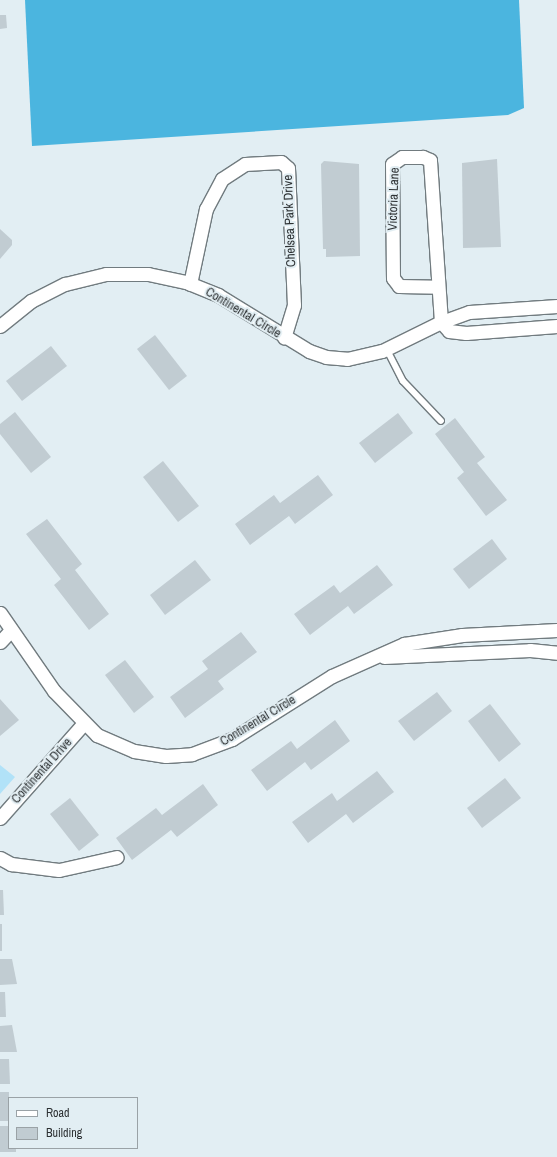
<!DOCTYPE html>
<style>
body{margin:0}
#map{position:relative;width:557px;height:1157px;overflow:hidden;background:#e2eef3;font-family:"Archivo Narrow",sans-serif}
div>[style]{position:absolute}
.green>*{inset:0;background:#b1e2f8}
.forest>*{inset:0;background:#4bb5df}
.building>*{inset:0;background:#c1ccd2}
.roads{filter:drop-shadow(1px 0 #717b7f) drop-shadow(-1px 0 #717b7f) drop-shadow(0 1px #717b7f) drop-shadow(0 -1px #717b7f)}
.lane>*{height:6px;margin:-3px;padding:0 3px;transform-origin:3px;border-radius:3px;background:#fff}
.street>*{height:13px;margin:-6.5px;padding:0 6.5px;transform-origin:6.5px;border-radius:6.5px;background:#fff}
span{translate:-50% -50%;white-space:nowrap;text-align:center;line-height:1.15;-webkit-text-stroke:4px #e2eef3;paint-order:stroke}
.street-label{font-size:13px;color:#2d3133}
.legend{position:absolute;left:8px;top:1097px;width:130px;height:52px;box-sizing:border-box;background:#e2eef3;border:1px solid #9aa2a6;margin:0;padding:5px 7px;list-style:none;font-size:12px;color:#2d3133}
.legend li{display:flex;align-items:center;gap:8px;height:20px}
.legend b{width:20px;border:1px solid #9aa2a6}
</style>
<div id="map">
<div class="green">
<div style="clip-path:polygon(0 765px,15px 777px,0 794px)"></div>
</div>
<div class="forest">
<div style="clip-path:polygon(25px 0,519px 0,524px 108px,508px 115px,32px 146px)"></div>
</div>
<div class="building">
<div style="clip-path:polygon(0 15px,6px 15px,7px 28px,0 29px)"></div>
<div style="clip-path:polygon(497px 159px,501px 247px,463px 248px,462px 163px)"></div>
<div style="clip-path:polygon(324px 161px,359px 164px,360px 256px,326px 257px,326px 249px,323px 249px,321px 164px)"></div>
<div style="clip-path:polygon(0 229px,12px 240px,12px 245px,0 259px)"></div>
<div style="clip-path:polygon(155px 335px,187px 376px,169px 390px,137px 349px)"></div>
<div style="clip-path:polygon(51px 346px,67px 366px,22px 401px,6px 381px)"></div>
<div style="clip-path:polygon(15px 412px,51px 457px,31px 473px,0 434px,0 424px)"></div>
<div style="clip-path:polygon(398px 413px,413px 433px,375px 463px,359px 443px)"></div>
<div style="clip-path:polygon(455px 418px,485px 457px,477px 463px,507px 500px,486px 516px,457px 478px,464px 472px,435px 434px)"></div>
<div style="clip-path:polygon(163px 461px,199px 506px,178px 522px,143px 477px)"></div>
<div style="clip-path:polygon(318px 475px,333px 495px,295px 524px,289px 516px,250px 545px,235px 524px,274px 495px,280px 503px)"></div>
<div style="clip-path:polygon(47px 519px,82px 564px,75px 570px,109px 614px,89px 630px,54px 585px,61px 579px,26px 534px)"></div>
<div style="clip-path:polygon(492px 539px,507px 559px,469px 589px,453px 569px)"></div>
<div style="clip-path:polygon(195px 560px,211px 580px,165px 615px,150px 595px)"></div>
<div style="clip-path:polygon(377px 565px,393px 585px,354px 614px,348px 606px,310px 635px,294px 614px,334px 585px,340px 593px)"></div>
<div style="clip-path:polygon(241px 632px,257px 652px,218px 681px,224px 689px,185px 718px,170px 697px,208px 669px,202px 661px)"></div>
<div style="clip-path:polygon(125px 660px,154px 697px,134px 713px,105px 675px)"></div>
<div style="clip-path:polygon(437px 692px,452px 711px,414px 741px,398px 721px)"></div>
<div style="clip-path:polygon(0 699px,19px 720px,0 736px)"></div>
<div style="clip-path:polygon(490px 704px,521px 744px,499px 762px,468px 721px)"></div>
<div style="clip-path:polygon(335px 720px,350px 741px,311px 770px,305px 762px,267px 791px,251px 770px,291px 741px,297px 749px)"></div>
<div style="clip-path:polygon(377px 771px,394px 792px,353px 823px,346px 814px,308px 843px,292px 822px,332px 793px,337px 801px)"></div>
<div style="clip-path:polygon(505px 778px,521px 798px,482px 828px,467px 808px)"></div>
<div style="clip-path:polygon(203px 784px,218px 805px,177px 837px,171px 830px,132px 860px,116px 838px,156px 808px,162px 815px)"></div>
<div style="clip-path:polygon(70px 798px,99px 835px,79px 851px,50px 814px)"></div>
<div style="clip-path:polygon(0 890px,3px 890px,4px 915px,0 915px)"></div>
<div style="clip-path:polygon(0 924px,2px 924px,2px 951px,0 951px)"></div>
<div style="clip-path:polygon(0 959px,12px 959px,17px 984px,0 985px)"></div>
<div style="clip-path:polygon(0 992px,5px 992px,6px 1017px,0 1017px)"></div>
<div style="clip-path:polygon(12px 1025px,17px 1052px,0 1052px,0 1026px)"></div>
<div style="clip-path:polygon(0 1059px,9px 1059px,10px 1084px,0 1084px)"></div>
<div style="clip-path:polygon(0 1092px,9px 1092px,9px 1121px,0 1121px)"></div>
<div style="clip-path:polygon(0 1126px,9px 1126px,9px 1148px,16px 1148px,16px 1152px,0 1152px)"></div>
</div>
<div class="roads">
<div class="lane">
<div style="left:386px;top:348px;width:37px;rotate:63deg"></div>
<div style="left:403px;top:381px;width:55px;rotate:46.5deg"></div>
</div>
<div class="street">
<div style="left:190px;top:284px;width:77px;rotate:-78deg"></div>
<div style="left:206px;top:209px;width:34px;rotate:-62deg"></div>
<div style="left:222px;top:179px;width:27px;rotate:-33deg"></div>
<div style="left:245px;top:164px;width:36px;rotate:-3deg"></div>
<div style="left:281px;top:162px;width:9px;rotate:41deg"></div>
<div style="left:288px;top:168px;width:137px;rotate:87.5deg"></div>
<div style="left:294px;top:305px;width:34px;rotate:107deg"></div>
<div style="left:557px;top:306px;width:88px;rotate:176.1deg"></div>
<div style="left:469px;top:312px;width:30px;rotate:160deg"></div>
<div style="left:441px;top:322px;width:12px;rotate:48deg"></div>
<div style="left:449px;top:331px;width:17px;rotate:7deg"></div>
<div style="left:466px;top:333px;width:91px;rotate:-4.4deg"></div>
<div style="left:0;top:326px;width:40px;rotate:-39deg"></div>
<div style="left:31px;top:301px;width:38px;rotate:-27deg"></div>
<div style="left:65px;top:284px;width:42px;rotate:-13.7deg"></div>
<div style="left:106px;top:274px;width:42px"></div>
<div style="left:148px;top:274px;width:39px;rotate:12deg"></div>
<div style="left:186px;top:282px;width:35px;rotate:22deg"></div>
<div style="left:218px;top:295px;width:107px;rotate:31.6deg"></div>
<div style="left:309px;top:351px;width:18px;rotate:19deg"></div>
<div style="left:326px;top:357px;width:21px;rotate:5deg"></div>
<div style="left:347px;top:359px;width:36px;rotate:-13deg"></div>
<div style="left:382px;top:351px;width:66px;rotate:-26.2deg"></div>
<div style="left:441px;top:322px;width:162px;rotate:-93.9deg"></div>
<div style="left:430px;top:160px;width:8px;rotate:-157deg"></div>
<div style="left:423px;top:157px;width:21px;rotate:180deg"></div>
<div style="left:402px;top:157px;width:12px;rotate:145deg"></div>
<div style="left:392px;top:164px;width:114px;rotate:89.5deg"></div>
<div style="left:393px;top:278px;width:10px;rotate:53deg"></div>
<div style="left:399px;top:286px;width:39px;rotate:1deg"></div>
<div style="left:0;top:613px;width:95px;rotate:55.3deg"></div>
<div style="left:54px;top:691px;width:62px;rotate:45.7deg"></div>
<div style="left:97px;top:735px;width:40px;rotate:23.4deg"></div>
<div style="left:134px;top:751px;width:32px;rotate:9deg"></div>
<div style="left:166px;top:756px;width:26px;rotate:-4deg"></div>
<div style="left:192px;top:754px;width:43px;rotate:-20.6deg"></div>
<div style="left:232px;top:739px;width:118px;rotate:-32.2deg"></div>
<div style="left:332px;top:676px;width:79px;rotate:-24deg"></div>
<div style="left:404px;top:644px;width:59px;rotate:-8.8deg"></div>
<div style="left:462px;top:635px;width:95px;rotate:-3deg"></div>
<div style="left:0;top:642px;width:16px;rotate:-47deg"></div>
<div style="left:384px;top:657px;width:146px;rotate:-2.7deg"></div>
<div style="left:530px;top:650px;width:27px;rotate:6deg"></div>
<div style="left:0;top:818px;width:127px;rotate:-48.5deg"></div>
<div style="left:0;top:858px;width:13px;rotate:29deg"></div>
<div style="left:11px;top:864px;width:48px;rotate:7.1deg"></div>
<div style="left:59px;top:870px;width:59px;rotate:-12.6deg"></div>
</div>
</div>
<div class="street-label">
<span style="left:394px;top:199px;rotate:-88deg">Victoria Lane</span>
<span style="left:290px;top:221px;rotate:-92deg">Chelsea Park Drive</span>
<span style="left:243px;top:313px;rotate:31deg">Continental Circle</span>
<span style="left:258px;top:721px;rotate:-31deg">Continental Circle</span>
<span style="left:42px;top:771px;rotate:-48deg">Continental Drive</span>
</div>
<ul class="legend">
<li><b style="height:5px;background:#fff"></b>Road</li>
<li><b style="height:11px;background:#c1ccd2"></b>Building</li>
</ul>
</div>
